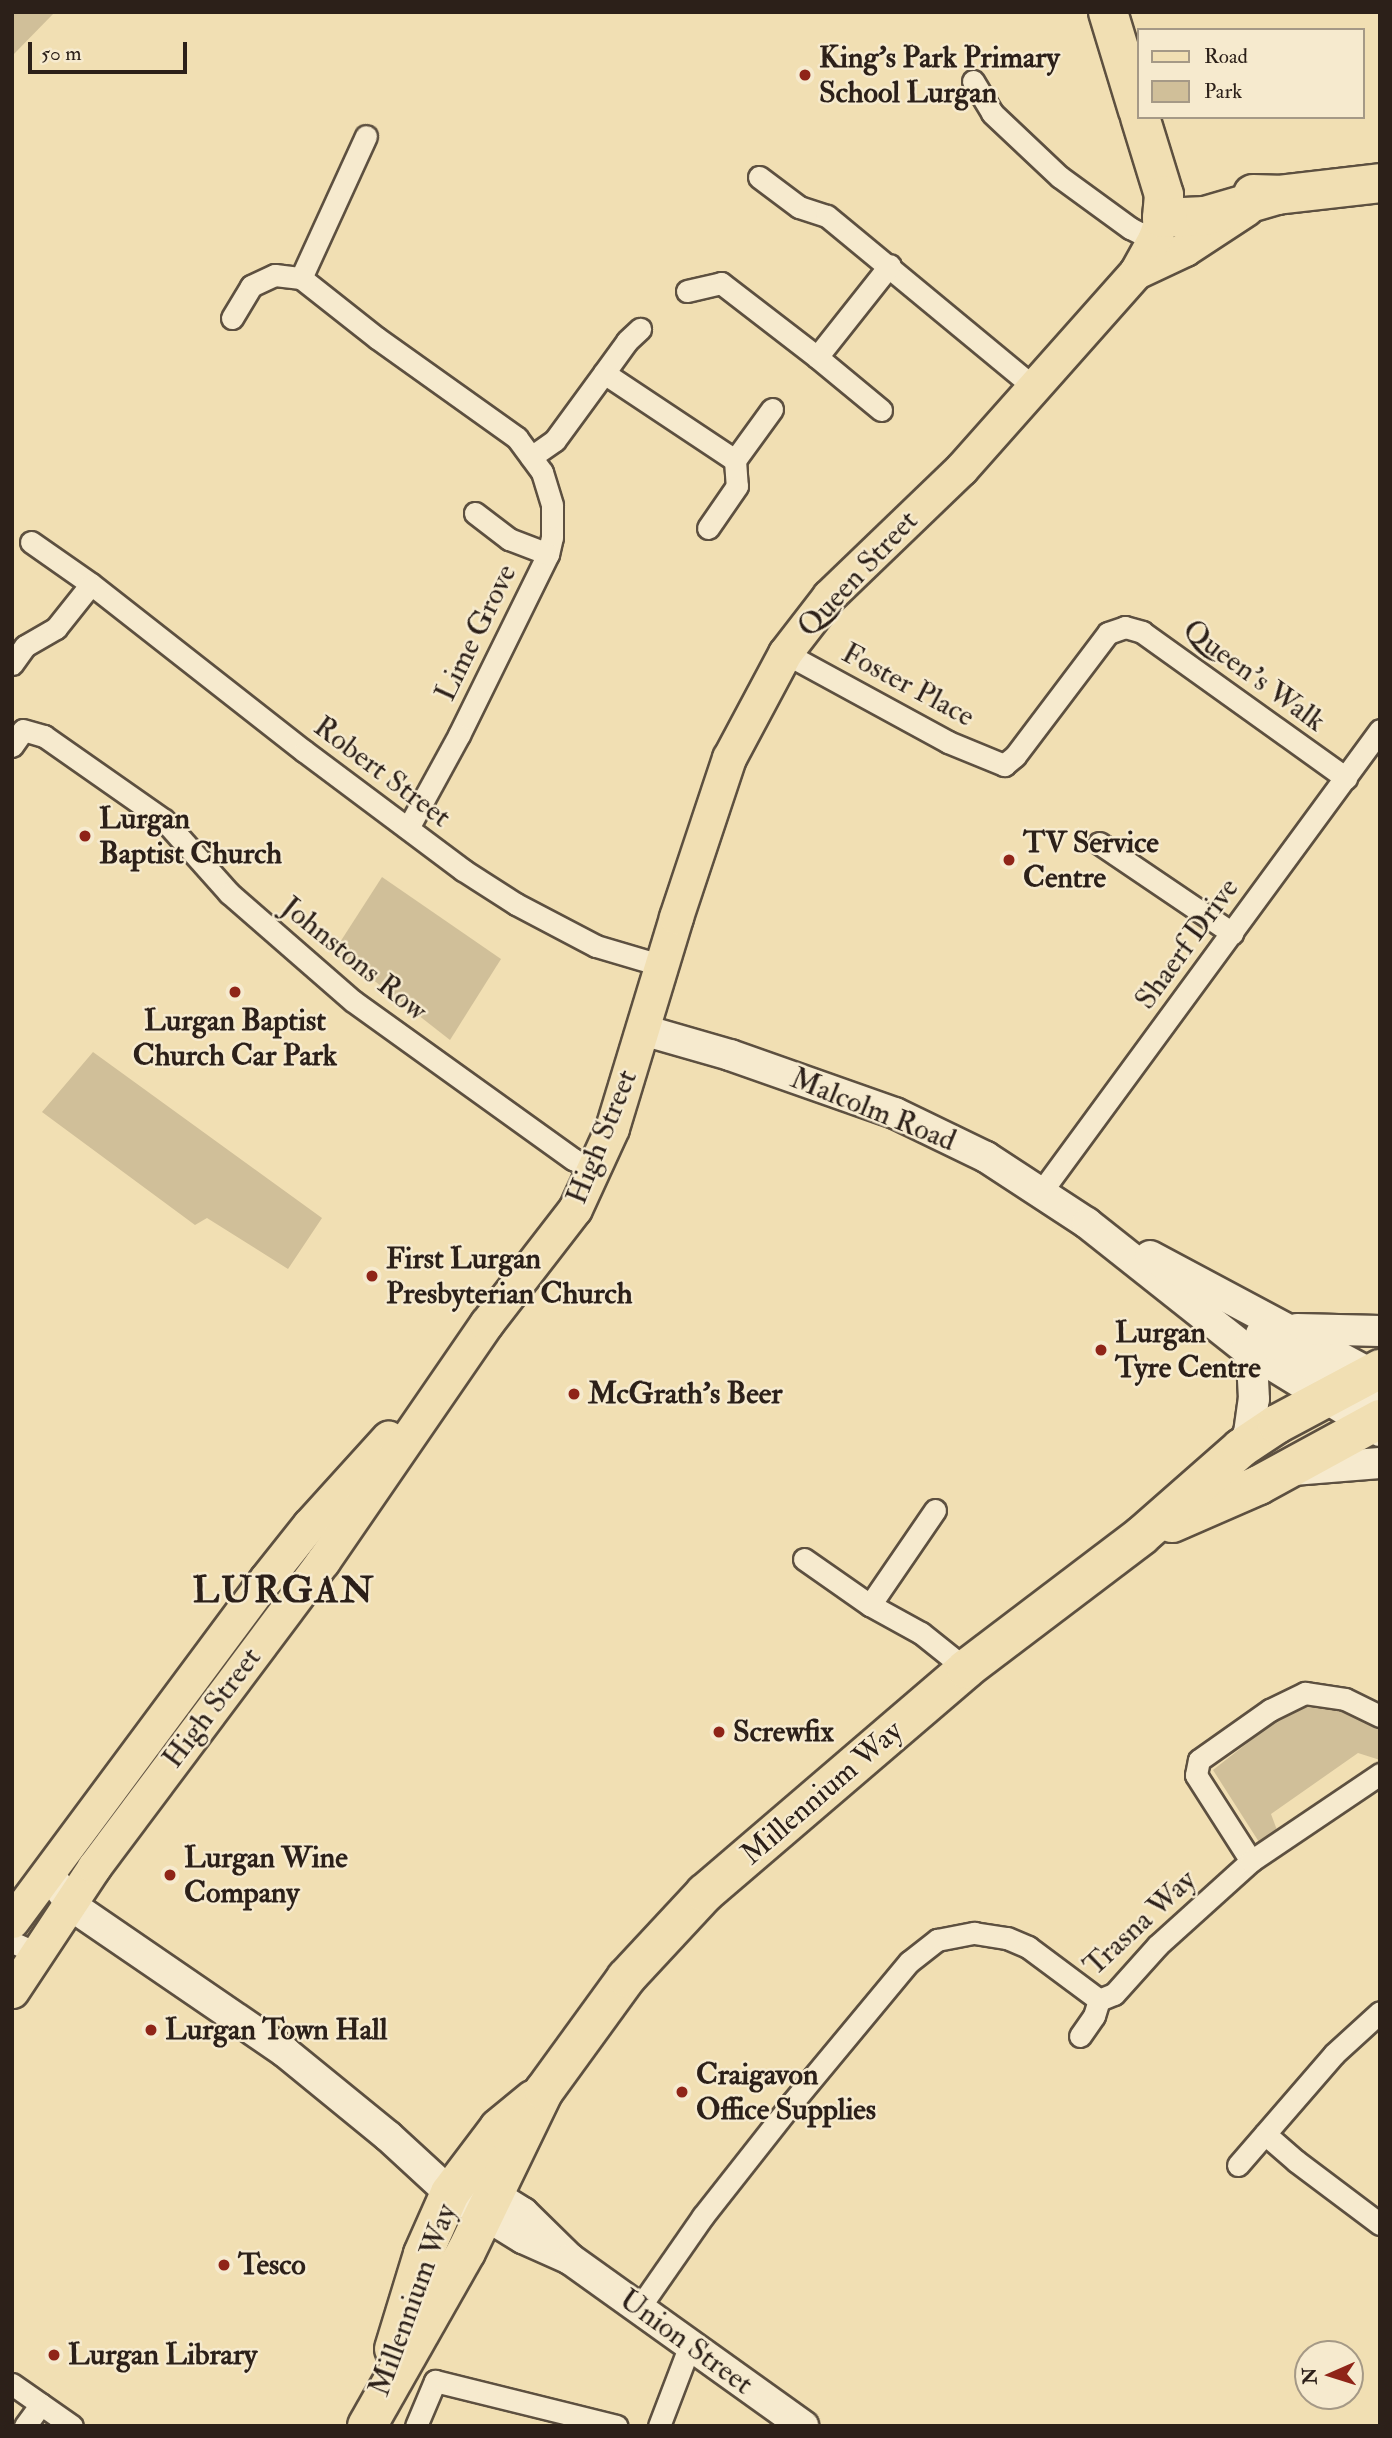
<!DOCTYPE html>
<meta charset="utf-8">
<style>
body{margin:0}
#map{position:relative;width:1392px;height:2438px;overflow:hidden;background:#f1dfb3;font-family:"IM FELL Double Pica",serif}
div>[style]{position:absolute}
.green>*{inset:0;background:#d0bf99}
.roads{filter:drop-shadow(2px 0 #5d5040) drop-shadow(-2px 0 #5d5040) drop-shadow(0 2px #5d5040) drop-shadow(0 -2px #5d5040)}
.street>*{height:21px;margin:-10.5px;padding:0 10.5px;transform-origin:10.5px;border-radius:10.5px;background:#f6eace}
.secondary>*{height:30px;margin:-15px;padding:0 15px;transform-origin:15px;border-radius:15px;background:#f6eace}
.primary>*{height:33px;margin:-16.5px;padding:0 16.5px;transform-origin:16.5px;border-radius:16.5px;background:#f1dfb3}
.highway>*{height:38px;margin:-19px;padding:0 19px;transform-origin:19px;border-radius:19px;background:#f1dfb3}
.dots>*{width:19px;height:19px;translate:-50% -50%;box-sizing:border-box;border:4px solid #f6eace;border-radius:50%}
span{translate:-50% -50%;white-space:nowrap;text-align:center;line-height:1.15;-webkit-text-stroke:5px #f6eace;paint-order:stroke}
.poi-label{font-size:30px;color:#2c2019;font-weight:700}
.left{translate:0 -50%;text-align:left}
.street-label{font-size:30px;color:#2c2019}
.district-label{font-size:37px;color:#2c2019;font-weight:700;letter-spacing:2px}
.frame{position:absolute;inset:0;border:14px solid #2c2019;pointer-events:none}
.legend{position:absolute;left:1137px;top:28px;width:228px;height:91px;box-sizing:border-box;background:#f6eace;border:2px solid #a59986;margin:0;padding:9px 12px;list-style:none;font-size:21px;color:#2c2019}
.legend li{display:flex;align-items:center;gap:14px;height:35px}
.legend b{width:35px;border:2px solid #a59986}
.north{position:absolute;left:1294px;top:2340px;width:70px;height:70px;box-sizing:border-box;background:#f6eace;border:2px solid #a59986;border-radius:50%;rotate:267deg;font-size:19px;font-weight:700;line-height:28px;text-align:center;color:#2c2019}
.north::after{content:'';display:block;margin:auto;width:24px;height:32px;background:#8f2418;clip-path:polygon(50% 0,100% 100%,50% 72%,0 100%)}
.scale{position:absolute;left:28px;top:42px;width:159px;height:32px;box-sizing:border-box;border:4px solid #2c2019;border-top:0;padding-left:9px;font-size:21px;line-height:24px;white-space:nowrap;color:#2c2019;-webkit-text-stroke:5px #f6eace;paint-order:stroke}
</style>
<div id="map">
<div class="green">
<div style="clip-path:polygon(12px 12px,55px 12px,12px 56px)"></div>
<div style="clip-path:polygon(382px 877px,501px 959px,450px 1040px,335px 950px)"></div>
<div style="clip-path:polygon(93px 1052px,322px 1218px,288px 1269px,207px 1218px,195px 1225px,42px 1112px)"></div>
<div style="clip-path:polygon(1296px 1705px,1323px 1705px,1380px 1726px,1380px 1760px,1358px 1753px,1271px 1814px,1277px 1830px,1259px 1842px,1213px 1770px)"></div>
</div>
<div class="roads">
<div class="street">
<div style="left:973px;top:81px;width:37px;rotate:59deg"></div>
<div style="left:992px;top:113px;width:93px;rotate:43.3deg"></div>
<div style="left:1060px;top:177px;width:87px;rotate:36.1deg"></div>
<div style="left:1130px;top:228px;width:27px;rotate:27deg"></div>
<div style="left:759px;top:177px;width:50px;rotate:36.9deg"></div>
<div style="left:799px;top:207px;width:29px;rotate:18deg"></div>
<div style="left:827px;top:216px;width:268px;rotate:39.6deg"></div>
<div style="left:301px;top:278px;width:156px;rotate:-65.4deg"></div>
<div style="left:687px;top:291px;width:35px;rotate:-13deg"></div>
<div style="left:721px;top:283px;width:121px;rotate:37.6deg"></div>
<div style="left:232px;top:318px;width:37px;rotate:-59deg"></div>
<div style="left:251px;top:286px;width:26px;rotate:-25deg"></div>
<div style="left:275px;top:275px;width:26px;rotate:7deg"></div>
<div style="left:301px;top:278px;width:97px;rotate:38.3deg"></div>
<div style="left:377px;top:338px;width:172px;rotate:35.5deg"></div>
<div style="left:517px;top:438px;width:42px;rotate:53.7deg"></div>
<div style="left:542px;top:472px;width:34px;rotate:73deg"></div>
<div style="left:552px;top:505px;width:32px;rotate:90deg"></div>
<div style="left:552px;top:537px;width:17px;rotate:103deg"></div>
<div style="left:548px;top:554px;width:202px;rotate:116.2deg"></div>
<div style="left:459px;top:735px;width:106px;rotate:118.7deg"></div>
<div style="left:604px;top:373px;width:39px;rotate:-54deg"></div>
<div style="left:627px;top:341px;width:18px;rotate:-43deg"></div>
<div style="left:881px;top:410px;width:83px;rotate:-140.4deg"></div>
<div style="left:817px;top:357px;width:117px;rotate:-51.6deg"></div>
<div style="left:531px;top:457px;width:29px;rotate:-35deg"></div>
<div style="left:555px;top:440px;width:83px;rotate:-53.8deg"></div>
<div style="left:604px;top:373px;width:157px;rotate:33.6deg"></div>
<div style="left:735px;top:460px;width:26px;rotate:86deg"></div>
<div style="left:737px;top:486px;width:51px;rotate:124.6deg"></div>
<div style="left:735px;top:460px;width:63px;rotate:-54deg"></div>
<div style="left:475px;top:513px;width:43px;rotate:37.4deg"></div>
<div style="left:509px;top:539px;width:42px;rotate:21deg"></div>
<div style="left:31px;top:542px;width:73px;rotate:35deg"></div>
<div style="left:91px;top:584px;width:271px;rotate:38.1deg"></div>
<div style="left:304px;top:751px;width:199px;rotate:36.8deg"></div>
<div style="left:463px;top:870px;width:63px;rotate:32.7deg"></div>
<div style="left:516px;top:904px;width:90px;rotate:27.7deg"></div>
<div style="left:596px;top:946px;width:67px;rotate:16.5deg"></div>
<div style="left:785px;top:653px;width:186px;rotate:28.6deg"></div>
<div style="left:948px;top:742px;width:61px;rotate:22.3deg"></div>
<div style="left:1004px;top:765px;width:14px;rotate:-39deg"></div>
<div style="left:1015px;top:756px;width:154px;rotate:-52.9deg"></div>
<div style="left:1108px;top:633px;width:18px;rotate:-19deg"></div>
<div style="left:1125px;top:627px;width:18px;rotate:16deg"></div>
<div style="left:1142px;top:632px;width:251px;rotate:35.6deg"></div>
<div style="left:12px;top:664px;width:22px;rotate:-54deg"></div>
<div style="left:25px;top:646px;width:36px;rotate:-30deg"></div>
<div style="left:56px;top:628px;width:56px;rotate:-51.5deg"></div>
<div style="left:12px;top:746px;width:19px;rotate:-55deg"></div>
<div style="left:23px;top:730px;width:22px;rotate:16deg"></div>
<div style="left:44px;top:736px;width:146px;rotate:35deg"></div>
<div style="left:164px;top:820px;width:98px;rotate:48.3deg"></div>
<div style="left:229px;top:893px;width:164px;rotate:41.1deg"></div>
<div style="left:353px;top:1001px;width:271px;rotate:35.7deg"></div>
<div style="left:573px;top:1159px;width:25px;rotate:27deg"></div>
<div style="left:1099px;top:843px;width:161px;rotate:34.1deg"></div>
<div style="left:1041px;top:1192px;width:573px;rotate:-53.73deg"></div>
<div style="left:804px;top:1559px;width:80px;rotate:34.9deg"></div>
<div style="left:870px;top:1605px;width:58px;rotate:28.8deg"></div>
<div style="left:921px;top:1633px;width:58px;rotate:38.7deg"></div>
<div style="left:870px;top:1605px;width:115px;rotate:-55.6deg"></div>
<div style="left:1251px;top:1861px;width:102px;rotate:-122.6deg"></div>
<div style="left:1196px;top:1775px;width:15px;rotate:-79deg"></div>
<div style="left:1199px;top:1760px;width:87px;rotate:-35.2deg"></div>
<div style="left:1270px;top:1710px;width:39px;rotate:-26deg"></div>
<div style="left:1305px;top:1693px;width:40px;rotate:8.5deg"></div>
<div style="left:1345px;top:1699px;width:39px;rotate:26deg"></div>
<div style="left:12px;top:1942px;width:27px;rotate:24deg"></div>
<div style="left:1080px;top:2036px;width:24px;rotate:-55deg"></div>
<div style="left:1094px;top:2016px;width:17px;rotate:-73deg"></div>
<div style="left:1099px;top:2000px;width:16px;rotate:-22deg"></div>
<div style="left:1114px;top:1994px;width:66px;rotate:-48.1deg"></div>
<div style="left:1158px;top:1945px;width:125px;rotate:-42.1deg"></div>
<div style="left:1251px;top:1861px;width:156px;rotate:-34deg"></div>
<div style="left:1265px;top:2134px;width:41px;rotate:41.1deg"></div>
<div style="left:1296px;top:2161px;width:105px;rotate:36.9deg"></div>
<div style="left:1238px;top:2165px;width:147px;rotate:-49.1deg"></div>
<div style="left:1334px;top:2054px;width:62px;rotate:-42.4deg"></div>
<div style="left:639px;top:2308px;width:112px;rotate:-55.2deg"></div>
<div style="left:703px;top:2216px;width:142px;rotate:-51.8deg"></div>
<div style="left:791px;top:2104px;width:185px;rotate:-50.3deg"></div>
<div style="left:909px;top:1962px;width:36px;rotate:-38deg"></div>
<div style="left:937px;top:1940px;width:38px;rotate:-11deg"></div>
<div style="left:974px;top:1933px;width:33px;rotate:9deg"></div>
<div style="left:1007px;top:1938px;width:23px;rotate:23deg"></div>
<div style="left:1028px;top:1947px;width:89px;rotate:36.7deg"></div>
<div style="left:12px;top:2384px;width:73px;rotate:35deg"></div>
<div style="left:25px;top:2426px;width:27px;rotate:-54deg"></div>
<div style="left:416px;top:2426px;width:49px;rotate:-67.1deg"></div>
<div style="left:435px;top:2381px;width:187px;rotate:13.9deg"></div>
<div style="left:659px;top:2426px;width:87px;rotate:-69.1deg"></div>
</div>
<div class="secondary">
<div style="left:643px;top:1030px;width:91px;rotate:16deg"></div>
<div style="left:730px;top:1055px;width:175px;rotate:19.4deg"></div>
<div style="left:895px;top:1113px;width:101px;rotate:25.8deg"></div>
<div style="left:986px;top:1157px;width:121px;rotate:33.2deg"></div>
<div style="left:1087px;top:1223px;width:203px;rotate:38.4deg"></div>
<div style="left:1246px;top:1349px;width:157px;rotate:31.5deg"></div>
<div style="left:1150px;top:1256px;width:261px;rotate:28.1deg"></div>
<div style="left:1297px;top:1329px;width:83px;rotate:1.4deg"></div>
<div style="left:1261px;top:1334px;width:139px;rotate:31.2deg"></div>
<div style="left:1241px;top:1448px;width:17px;rotate:-62deg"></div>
<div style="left:1249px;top:1433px;width:34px;rotate:-82deg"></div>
<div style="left:1254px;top:1399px;width:36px;rotate:-93deg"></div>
<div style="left:1252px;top:1363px;width:15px;rotate:-113deg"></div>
<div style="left:1293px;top:1470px;width:87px;rotate:-4.6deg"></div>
<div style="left:56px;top:1884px;width:31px;rotate:52deg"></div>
<div style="left:75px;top:1908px;width:255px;rotate:34.4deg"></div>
<div style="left:285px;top:2052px;width:133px;rotate:39.2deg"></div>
<div style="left:388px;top:2136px;width:84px;rotate:42.6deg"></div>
<div style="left:450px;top:2193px;width:86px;rotate:31.7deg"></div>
<div style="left:523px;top:2238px;width:51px;rotate:24.1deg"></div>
<div style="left:478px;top:2185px;width:53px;rotate:31.9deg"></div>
<div style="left:523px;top:2213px;width:66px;rotate:44.4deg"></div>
<div style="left:570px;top:2259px;width:287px;rotate:35.6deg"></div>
</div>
<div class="primary">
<div style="left:1136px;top:272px;width:54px;rotate:-25.1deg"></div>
<div style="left:1185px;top:249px;width:73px;rotate:-33.3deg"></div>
<div style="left:12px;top:1921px;width:426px;rotate:-53.4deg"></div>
<div style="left:266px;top:1579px;width:69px;rotate:-51.5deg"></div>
<div style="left:309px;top:1525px;width:118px;rotate:-47.8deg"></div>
<div style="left:12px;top:1991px;width:149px;rotate:-56.5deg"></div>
<div style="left:94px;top:1867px;width:382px;rotate:-53.2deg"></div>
<div style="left:323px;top:1561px;width:288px;rotate:-55.5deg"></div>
<div style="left:486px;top:1324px;width:145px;rotate:-52.3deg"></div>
<div style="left:575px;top:1209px;width:89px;rotate:-65.4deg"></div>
<div style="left:612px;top:1128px;width:220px;rotate:-73.1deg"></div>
<div style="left:676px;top:917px;width:168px;rotate:-71.6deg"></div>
<div style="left:729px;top:758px;width:119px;rotate:-61.9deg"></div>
<div style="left:785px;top:653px;width:72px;rotate:-52.3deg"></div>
<div style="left:829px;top:596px;width:183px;rotate:-43.9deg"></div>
<div style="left:961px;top:469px;width:264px;rotate:-48.4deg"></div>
<div style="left:1136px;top:272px;width:37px;rotate:-61deg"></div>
<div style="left:1154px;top:240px;width:23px;rotate:-70deg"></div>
</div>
<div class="highway">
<div style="left:1108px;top:12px;width:103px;rotate:73.1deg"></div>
<div style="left:1140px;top:117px;width:82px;rotate:72.9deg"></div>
<div style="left:1164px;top:195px;width:23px;rotate:95deg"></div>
<div style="left:1162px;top:218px;width:43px;rotate:-2.7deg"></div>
<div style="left:1205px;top:216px;width:75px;rotate:-16.3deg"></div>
<div style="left:1253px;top:194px;width:24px;rotate:2deg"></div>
<div style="left:1277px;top:195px;width:104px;rotate:-6.6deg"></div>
<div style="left:1172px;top:1523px;width:95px;rotate:-23.6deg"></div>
<div style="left:1259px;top:1485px;width:138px;rotate:-28.6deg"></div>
<div style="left:394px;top:2349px;width:99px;rotate:-73deg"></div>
<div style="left:423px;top:2254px;width:67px;rotate:-66.1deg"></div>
<div style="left:450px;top:2193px;width:81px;rotate:-53deg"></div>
<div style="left:499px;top:2128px;width:45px;rotate:-39.6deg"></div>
<div style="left:367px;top:2426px;width:200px;rotate:-60.4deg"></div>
<div style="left:466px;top:2252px;width:179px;rotate:-64.2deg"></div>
<div style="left:544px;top:2091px;width:140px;rotate:-54deg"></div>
<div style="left:626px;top:1978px;width:116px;rotate:-47.1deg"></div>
<div style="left:705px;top:1893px;width:344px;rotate:-40.6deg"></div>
<div style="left:966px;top:1669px;width:220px;rotate:-37.2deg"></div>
<div style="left:1141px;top:1536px;width:133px;rotate:-41.3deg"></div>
<div style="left:1241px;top:1448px;width:43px;rotate:-33.7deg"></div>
<div style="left:1277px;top:1424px;width:117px;rotate:-28.1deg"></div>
</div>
</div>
<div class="dots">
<div style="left:805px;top:75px;background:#8f2418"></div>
<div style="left:85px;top:836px;background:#8f2418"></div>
<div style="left:1009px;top:860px;background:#8f2418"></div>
<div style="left:235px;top:992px;background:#8f2418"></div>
<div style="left:372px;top:1276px;background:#8f2418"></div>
<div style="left:1101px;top:1350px;background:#8f2418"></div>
<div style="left:574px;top:1394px;background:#8f2418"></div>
<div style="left:719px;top:1732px;background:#8f2418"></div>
<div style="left:170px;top:1875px;background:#8f2418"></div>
<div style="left:151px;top:2030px;background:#8f2418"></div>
<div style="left:682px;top:2092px;background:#8f2418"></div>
<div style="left:224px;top:2265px;background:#8f2418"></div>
<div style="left:54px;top:2355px;background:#8f2418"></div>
</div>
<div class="poi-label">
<span class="left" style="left:819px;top:75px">King's Park Primary<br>School Lurgan</span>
<span class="left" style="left:99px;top:836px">Lurgan<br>Baptist Church</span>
<span class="left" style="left:1023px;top:860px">TV Service<br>Centre</span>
<span style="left:235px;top:1038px">Lurgan Baptist<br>Church Car Park</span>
<span class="left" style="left:386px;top:1276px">First Lurgan<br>Presbyterian Church</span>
<span class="left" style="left:1115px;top:1350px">Lurgan<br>Tyre Centre</span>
<span class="left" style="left:588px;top:1394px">McGrath’s Beer</span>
<span class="left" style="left:733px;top:1732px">Screwfix</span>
<span class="left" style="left:184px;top:1875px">Lurgan Wine<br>Company</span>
<span class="left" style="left:165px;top:2030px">Lurgan Town Hall</span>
<span class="left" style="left:696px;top:2092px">Craigavon<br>Office Supplies</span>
<span class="left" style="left:238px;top:2265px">Tesco</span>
<span class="left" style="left:68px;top:2355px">Lurgan Library</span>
</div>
<div class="street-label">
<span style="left:858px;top:574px;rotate:-47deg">Queen Street</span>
<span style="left:476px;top:633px;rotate:-64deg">Lime Grove</span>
<span style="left:1254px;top:676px;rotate:36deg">Queen's Walk</span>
<span style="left:908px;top:685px;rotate:28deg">Foster Place</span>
<span style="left:382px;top:772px;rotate:37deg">Robert Street</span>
<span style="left:1187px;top:944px;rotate:-54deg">Shaerf Drive</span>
<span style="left:354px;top:959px;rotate:39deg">Johnstons Row</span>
<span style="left:873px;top:1110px;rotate:22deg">Malcolm Road</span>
<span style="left:602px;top:1137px;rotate:-68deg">High Street</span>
<span style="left:212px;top:1708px;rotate:-53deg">High Street</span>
<span style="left:822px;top:1793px;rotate:-41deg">Millennium Way</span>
<span style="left:1140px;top:1923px;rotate:-43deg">Trasna Way</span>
<span style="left:413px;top:2300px;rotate:-70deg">Millennium Way</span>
<span style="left:686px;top:2342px;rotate:36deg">Union Street</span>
</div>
<div class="district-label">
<span style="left:284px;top:1591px">LURGAN</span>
</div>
<div class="frame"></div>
<ul class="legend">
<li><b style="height:9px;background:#f1dfb3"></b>Road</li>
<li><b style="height:19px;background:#d0bf99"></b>Park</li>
</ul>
<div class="north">N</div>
<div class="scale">50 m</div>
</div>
